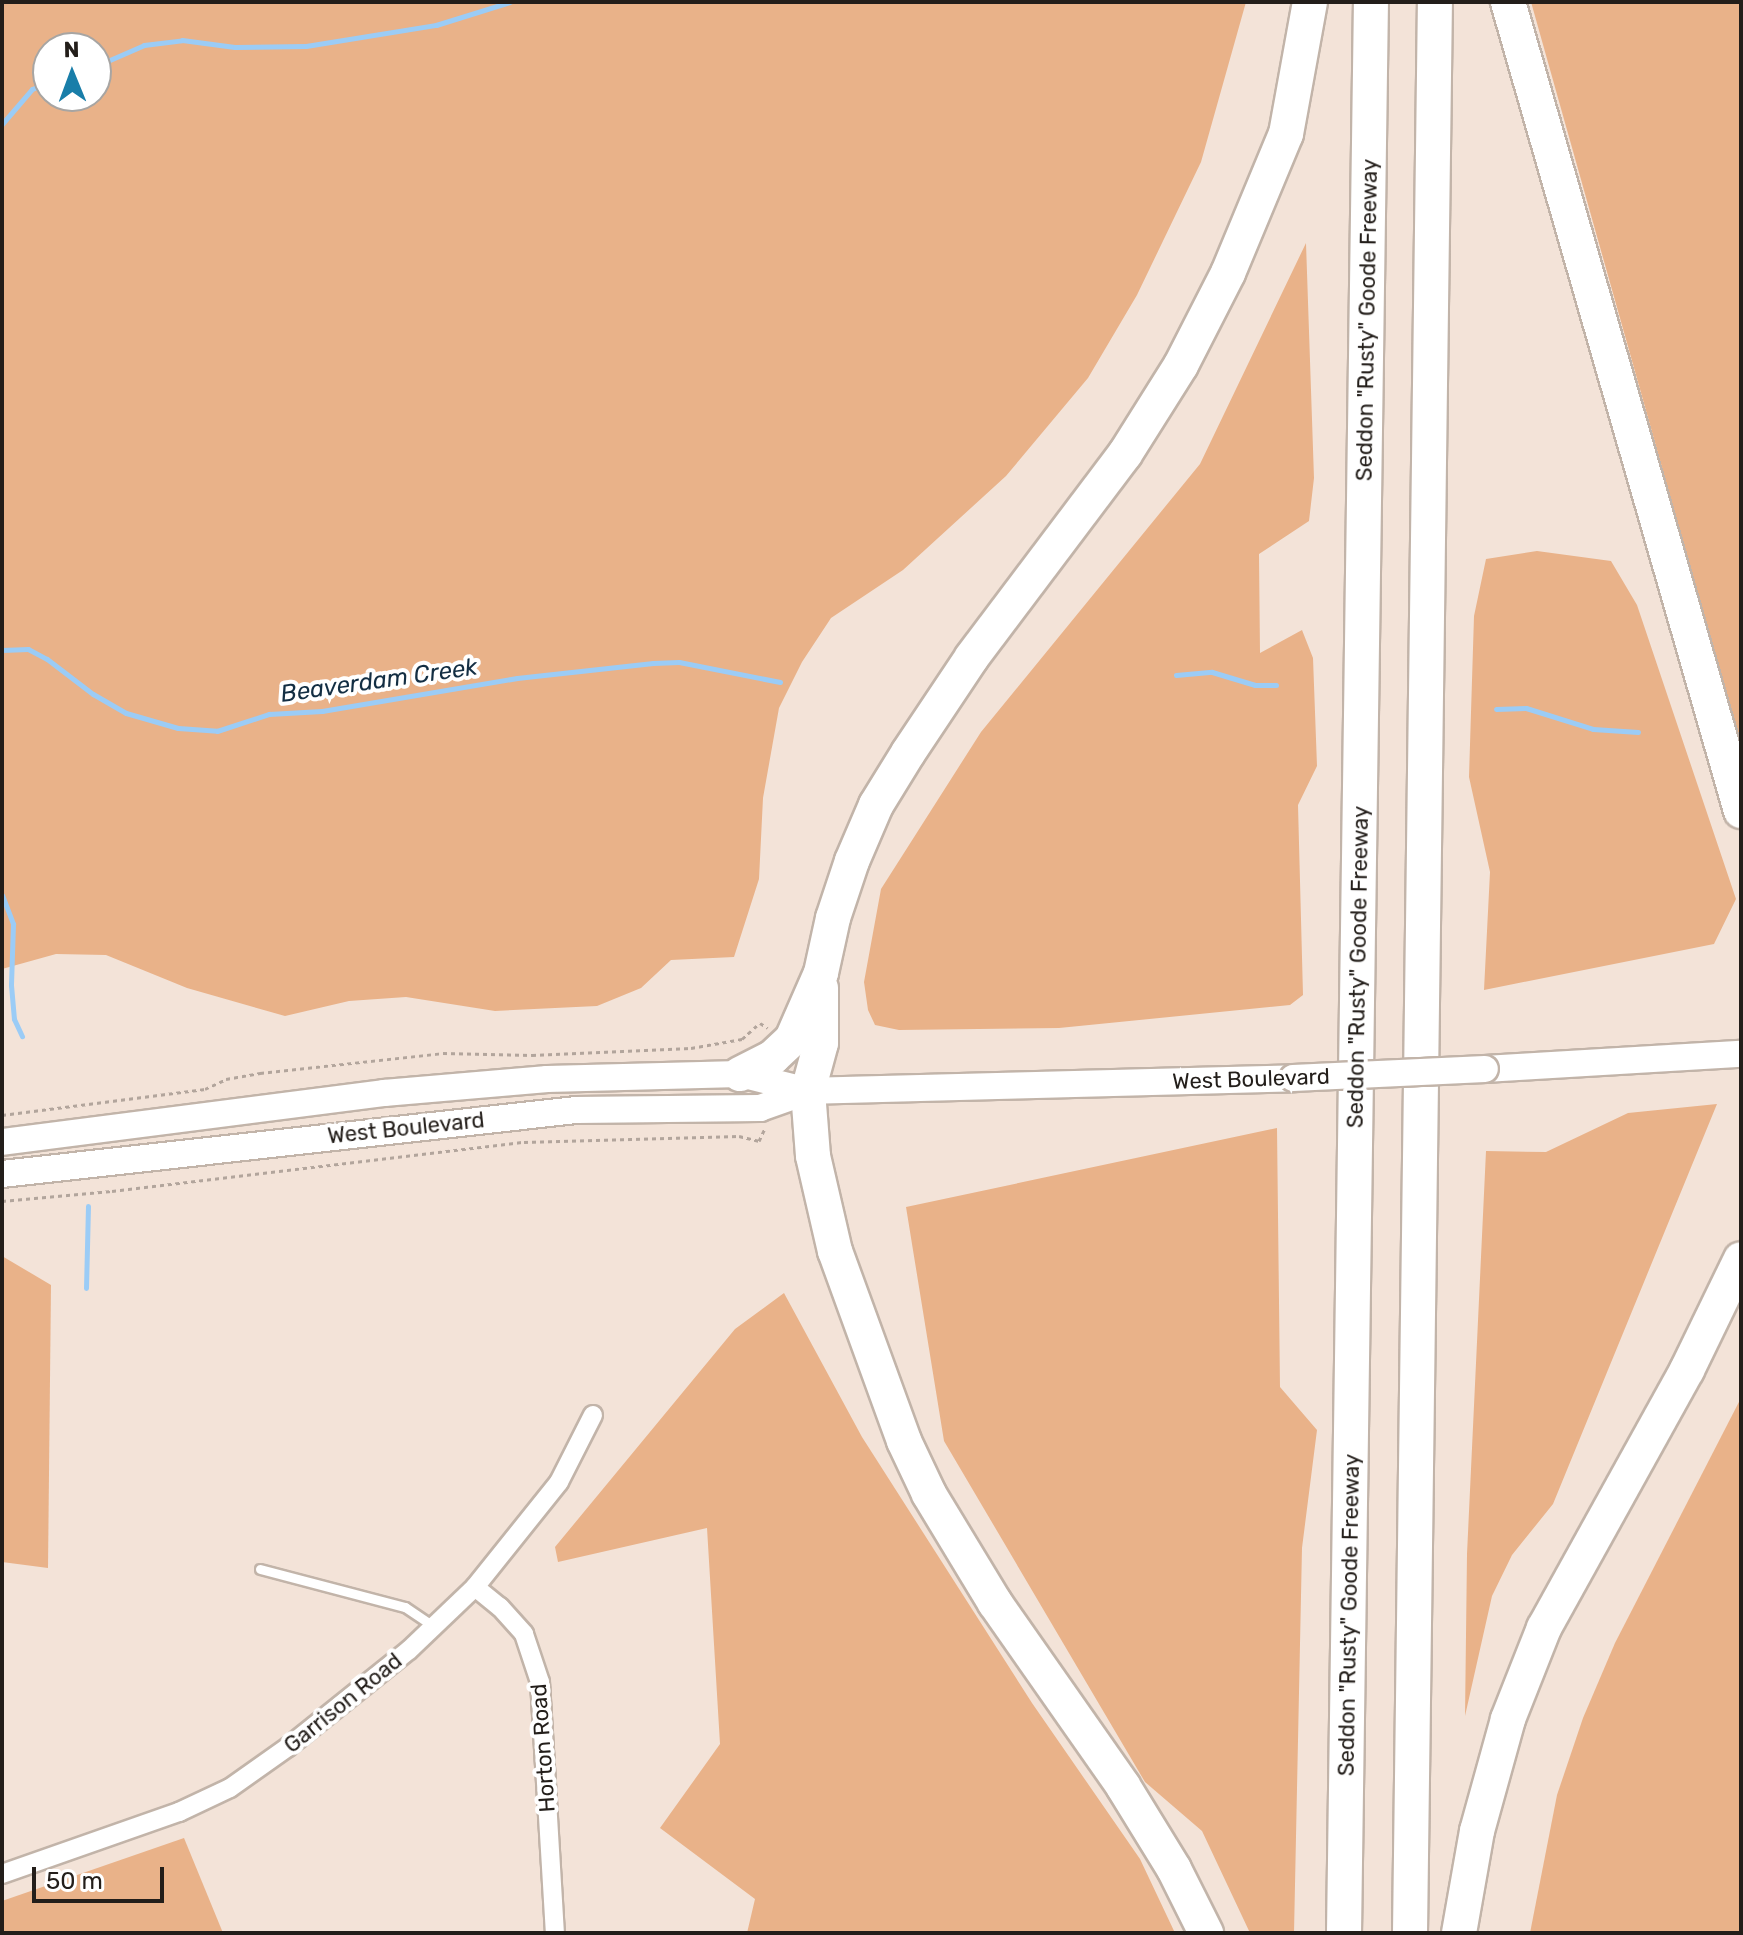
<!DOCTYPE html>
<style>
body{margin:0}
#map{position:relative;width:1743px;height:1935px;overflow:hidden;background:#f3e3d8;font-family:Rubik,sans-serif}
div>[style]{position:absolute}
.green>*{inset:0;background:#e9b289}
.stream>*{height:5px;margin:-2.5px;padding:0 2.5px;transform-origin:2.5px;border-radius:2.5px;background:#9bccf6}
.path>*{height:3px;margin-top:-1.5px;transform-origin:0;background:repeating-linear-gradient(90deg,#b2a59c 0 4px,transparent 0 8px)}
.roads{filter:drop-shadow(2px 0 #c2b4a9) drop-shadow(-2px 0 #c2b4a9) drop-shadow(0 2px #c2b4a9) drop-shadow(0 -2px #c2b4a9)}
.lane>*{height:9px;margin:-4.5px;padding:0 4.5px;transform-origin:4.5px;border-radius:4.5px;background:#fff}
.street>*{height:18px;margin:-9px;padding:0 9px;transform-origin:9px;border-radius:9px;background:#fff}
.secondary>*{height:26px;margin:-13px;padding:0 13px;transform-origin:13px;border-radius:13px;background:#fff}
.highway>*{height:34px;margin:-17px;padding:0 17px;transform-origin:17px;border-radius:17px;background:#fff}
.bridges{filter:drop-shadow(2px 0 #c2b4a9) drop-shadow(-2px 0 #c2b4a9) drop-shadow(0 2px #c2b4a9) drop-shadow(0 -2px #c2b4a9)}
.secondary-bridge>*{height:26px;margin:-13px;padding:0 13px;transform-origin:13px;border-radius:13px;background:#fff}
span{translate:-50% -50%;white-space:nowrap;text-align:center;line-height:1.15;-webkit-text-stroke:8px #fff;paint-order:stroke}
.street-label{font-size:22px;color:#231e1a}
.water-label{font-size:24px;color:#132e43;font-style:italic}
.frame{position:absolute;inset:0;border:4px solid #231e1a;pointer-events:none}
.north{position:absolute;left:32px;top:32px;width:80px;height:80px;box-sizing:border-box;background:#fff;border:2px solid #a7a5a3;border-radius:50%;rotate:359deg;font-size:22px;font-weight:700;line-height:32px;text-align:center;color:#231e1a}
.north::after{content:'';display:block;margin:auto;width:28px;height:36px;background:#197ea9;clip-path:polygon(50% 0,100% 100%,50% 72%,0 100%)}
.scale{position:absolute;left:32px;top:1867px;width:132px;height:36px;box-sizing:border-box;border:4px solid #231e1a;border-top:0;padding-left:10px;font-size:24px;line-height:28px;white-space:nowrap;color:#231e1a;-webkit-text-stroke:6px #fff;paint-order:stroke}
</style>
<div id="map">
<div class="green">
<div style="clip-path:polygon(evenodd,2px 2px,1246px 2px,1201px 162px,1137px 295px,1088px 378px,1006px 476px,903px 570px,831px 618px,802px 662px,779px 708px,763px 798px,759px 879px,734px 957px,671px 960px,641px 988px,597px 1006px,495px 1011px,406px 997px,349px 1001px,285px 1016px,187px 988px,106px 955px,56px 954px,2px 969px,2px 2px,96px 48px,96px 96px,48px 96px,48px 48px,96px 48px)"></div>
<div style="clip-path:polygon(1531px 2px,1741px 2px,1741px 748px)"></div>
<div style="clip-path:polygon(1306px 243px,1314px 478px,1309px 521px,1259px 554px,1260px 653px,1302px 630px,1313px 658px,1317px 766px,1298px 805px,1303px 995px,1290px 1005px,1059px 1028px,899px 1030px,875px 1025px,868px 1010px,864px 982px,881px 889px,981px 732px,1200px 464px)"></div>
<div style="clip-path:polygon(1537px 551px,1611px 561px,1637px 605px,1736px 899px,1714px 944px,1484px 990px,1490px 872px,1469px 777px,1474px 616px,1486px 559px)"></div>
<div style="clip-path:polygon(1717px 1104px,1553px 1504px,1512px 1555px,1492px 1596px,1465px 1716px,1467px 1554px,1486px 1151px,1546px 1152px,1628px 1113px)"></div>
<div style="clip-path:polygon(1277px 1128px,1280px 1387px,1317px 1430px,1302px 1548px,1294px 1933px,1250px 1933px,1202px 1831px,1145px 1782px,944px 1441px,906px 1207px)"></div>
<div style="clip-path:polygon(2px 1256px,51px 1285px,48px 1568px,2px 1562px)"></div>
<div style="clip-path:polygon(784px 1293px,862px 1437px,1032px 1703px,1140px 1859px,1175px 1933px,747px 1933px,755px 1899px,660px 1828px,720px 1744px,707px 1528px,558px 1562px,555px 1547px,735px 1329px)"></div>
<div style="clip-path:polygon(1741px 1398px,1741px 1933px,1530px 1933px,1557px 1795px,1583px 1718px,1615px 1643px)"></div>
<div style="clip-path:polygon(184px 1838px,223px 1933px,2px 1933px,2px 1901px)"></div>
</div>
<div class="stream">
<div style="left:96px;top:66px;width:52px;rotate:-23.6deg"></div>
<div style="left:144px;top:45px;width:38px;rotate:-7deg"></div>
<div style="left:182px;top:40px;width:53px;rotate:7.5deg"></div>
<div style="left:235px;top:47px;width:71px;rotate:-0.8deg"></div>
<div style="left:306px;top:46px;width:132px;rotate:-9.2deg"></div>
<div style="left:436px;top:25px;width:77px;rotate:-17.3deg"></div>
<div style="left:2px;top:124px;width:46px;rotate:-49.4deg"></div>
<div style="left:32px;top:89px;width:17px;rotate:-21deg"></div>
<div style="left:2px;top:650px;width:26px;rotate:-2deg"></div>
<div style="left:28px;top:649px;width:21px;rotate:28deg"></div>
<div style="left:47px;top:659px;width:58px;rotate:37.3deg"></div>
<div style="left:93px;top:694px;width:38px;rotate:30deg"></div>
<div style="left:126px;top:713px;width:54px;rotate:16.1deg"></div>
<div style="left:178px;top:728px;width:39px;rotate:4deg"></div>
<div style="left:217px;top:731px;width:55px;rotate:-18.1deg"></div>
<div style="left:269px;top:714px;width:53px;rotate:-3.2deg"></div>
<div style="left:322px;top:711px;width:198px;rotate:-9.6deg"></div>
<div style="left:517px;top:678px;width:137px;rotate:-6.3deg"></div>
<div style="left:653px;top:663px;width:26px;rotate:-2deg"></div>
<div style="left:679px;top:662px;width:103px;rotate:11.2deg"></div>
<div style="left:1176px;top:675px;width:36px;rotate:-5deg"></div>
<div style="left:1212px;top:672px;width:45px;rotate:16.8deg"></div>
<div style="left:1255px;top:685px;width:21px"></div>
<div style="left:1496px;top:709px;width:30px;rotate:-2deg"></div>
<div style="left:1526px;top:708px;width:70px;rotate:17.4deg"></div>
<div style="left:1593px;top:729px;width:45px;rotate:3.8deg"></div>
<div style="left:2px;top:895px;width:31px;rotate:69deg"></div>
<div style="left:13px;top:924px;width:61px;rotate:91.9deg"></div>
<div style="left:11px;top:985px;width:34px;rotate:85deg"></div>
<div style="left:14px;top:1019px;width:19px;rotate:65deg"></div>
<div style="left:86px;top:1288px;width:82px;rotate:-88.6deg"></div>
</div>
<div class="path">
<div style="left:2px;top:1115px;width:205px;rotate:-7.3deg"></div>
<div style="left:205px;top:1089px;width:23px;rotate:-25deg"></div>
<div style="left:226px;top:1079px;width:35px;rotate:-10deg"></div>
<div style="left:260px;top:1073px;width:184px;rotate:-6.2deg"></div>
<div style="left:443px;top:1053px;width:89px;rotate:1.3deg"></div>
<div style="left:532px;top:1055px;width:159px;rotate:-2.5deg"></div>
<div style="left:691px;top:1048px;width:52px;rotate:-10deg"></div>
<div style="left:742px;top:1039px;width:24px;rotate:-42deg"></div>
<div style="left:760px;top:1023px;width:9px;rotate:32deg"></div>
<div style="left:2px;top:1201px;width:110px;rotate:-5.2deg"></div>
<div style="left:112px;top:1191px;width:415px;rotate:-6.8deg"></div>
<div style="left:524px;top:1142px;width:215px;rotate:-1.6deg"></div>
<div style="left:739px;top:1136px;width:21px;rotate:14deg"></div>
<div style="left:759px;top:1141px;width:14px;rotate:-65deg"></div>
</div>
<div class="roads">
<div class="lane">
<div style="left:260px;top:1569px;width:150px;rotate:14.7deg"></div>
<div style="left:405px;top:1607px;width:36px;rotate:34deg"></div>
</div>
<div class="street">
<div style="left:475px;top:1587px;width:32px;rotate:39deg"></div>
<div style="left:500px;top:1607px;width:36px;rotate:48deg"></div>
<div style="left:524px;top:1634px;width:51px;rotate:71.6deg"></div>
<div style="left:540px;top:1682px;width:251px;rotate:86.6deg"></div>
<div style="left:2px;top:1874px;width:188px;rotate:-19.3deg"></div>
<div style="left:179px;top:1812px;width:56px;rotate:-25.2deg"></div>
<div style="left:230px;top:1788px;width:71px;rotate:-35.3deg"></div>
<div style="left:288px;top:1747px;width:155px;rotate:-38.7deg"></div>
<div style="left:409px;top:1650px;width:91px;rotate:-43.7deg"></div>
<div style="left:475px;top:1587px;width:134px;rotate:-51.3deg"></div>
<div style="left:559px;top:1482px;width:75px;rotate:-63.1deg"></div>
</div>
<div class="secondary">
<div style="left:1485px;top:1069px;width:256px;rotate:-3.4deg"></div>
<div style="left:2px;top:1142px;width:385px;rotate:-7.3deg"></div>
<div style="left:384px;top:1093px;width:164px;rotate:-4.9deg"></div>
<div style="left:547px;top:1079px;width:193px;rotate:-1.5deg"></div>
<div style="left:740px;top:1074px;width:70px;rotate:14deg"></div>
<div style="left:2px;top:1174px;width:578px;rotate:-6.36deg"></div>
<div style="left:576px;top:1110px;width:184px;rotate:-0.6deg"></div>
<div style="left:760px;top:1108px;width:51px;rotate:-19.5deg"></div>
<div style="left:808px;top:1091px;width:485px;rotate:-1.5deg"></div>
</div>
<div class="highway">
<div style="left:1508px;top:2px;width:842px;rotate:73.93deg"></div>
<div style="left:821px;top:988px;width:55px;rotate:90deg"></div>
<div style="left:821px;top:1043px;width:50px;rotate:105.2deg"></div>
<div style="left:808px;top:1091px;width:65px;rotate:85.6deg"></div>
<div style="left:813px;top:1156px;width:98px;rotate:77deg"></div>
<div style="left:835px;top:1251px;width:202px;rotate:70deg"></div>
<div style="left:904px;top:1441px;width:59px;rotate:64.7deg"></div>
<div style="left:929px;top:1494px;width:127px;rotate:58.8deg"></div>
<div style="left:995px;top:1603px;width:223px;rotate:55deg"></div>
<div style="left:1123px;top:1786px;width:97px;rotate:58.4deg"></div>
<div style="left:1174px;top:1869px;width:72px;rotate:63.4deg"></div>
<div style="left:740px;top:1074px;width:37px;rotate:-27deg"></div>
<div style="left:773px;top:1057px;width:26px;rotate:-43deg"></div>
<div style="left:792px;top:1039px;width:72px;rotate:-66.3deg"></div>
<div style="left:821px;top:973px;width:56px;rotate:-77.7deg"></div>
<div style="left:833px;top:918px;width:60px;rotate:-71.6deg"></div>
<div style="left:852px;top:861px;width:61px;rotate:-66.8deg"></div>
<div style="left:876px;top:805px;width:61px;rotate:-58.4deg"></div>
<div style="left:908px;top:753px;width:115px;rotate:-56.3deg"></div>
<div style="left:972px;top:657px;width:254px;rotate:-53deg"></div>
<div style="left:1125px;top:454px;width:105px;rotate:-57.8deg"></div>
<div style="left:1181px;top:365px;width:103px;rotate:-62.9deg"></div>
<div style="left:1228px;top:273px;width:151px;rotate:-67.4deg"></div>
<div style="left:1286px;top:134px;width:134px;rotate:-79.7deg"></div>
<div style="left:1344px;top:1933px;width:1931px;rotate:-89.2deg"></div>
<div style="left:1410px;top:1933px;width:1931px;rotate:-89.26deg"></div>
<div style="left:1459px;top:1933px;width:104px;rotate:-80deg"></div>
<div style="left:1477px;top:1831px;width:116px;rotate:-74.5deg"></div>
<div style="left:1508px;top:1719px;width:98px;rotate:-68.4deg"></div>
<div style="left:1544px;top:1628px;width:295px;rotate:-61deg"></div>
<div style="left:1687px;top:1370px;width:123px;rotate:-64.1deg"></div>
</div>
</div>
<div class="bridges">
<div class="secondary-bridge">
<div style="left:1293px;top:1078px;width:192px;rotate:-2.7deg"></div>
</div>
</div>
<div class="street-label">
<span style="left:1367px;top:320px;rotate:-89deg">Seddon "Rusty" Goode Freeway</span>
<span style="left:1358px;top:967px;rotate:-89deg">Seddon "Rusty" Goode Freeway</span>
<span style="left:1251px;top:1079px;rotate:-2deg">West Boulevard</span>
<span style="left:406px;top:1128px;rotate:-6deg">West Boulevard</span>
<span style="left:1349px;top:1615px;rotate:-89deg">Seddon "Rusty" Goode Freeway</span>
<span style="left:343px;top:1703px;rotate:-39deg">Garrison Road</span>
<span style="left:543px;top:1748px;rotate:-94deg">Horton Road</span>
</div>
<div class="water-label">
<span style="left:379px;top:681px;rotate:-8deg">Beaverdam Creek</span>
</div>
<div class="frame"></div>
<div class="north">N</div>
<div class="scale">50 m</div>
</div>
